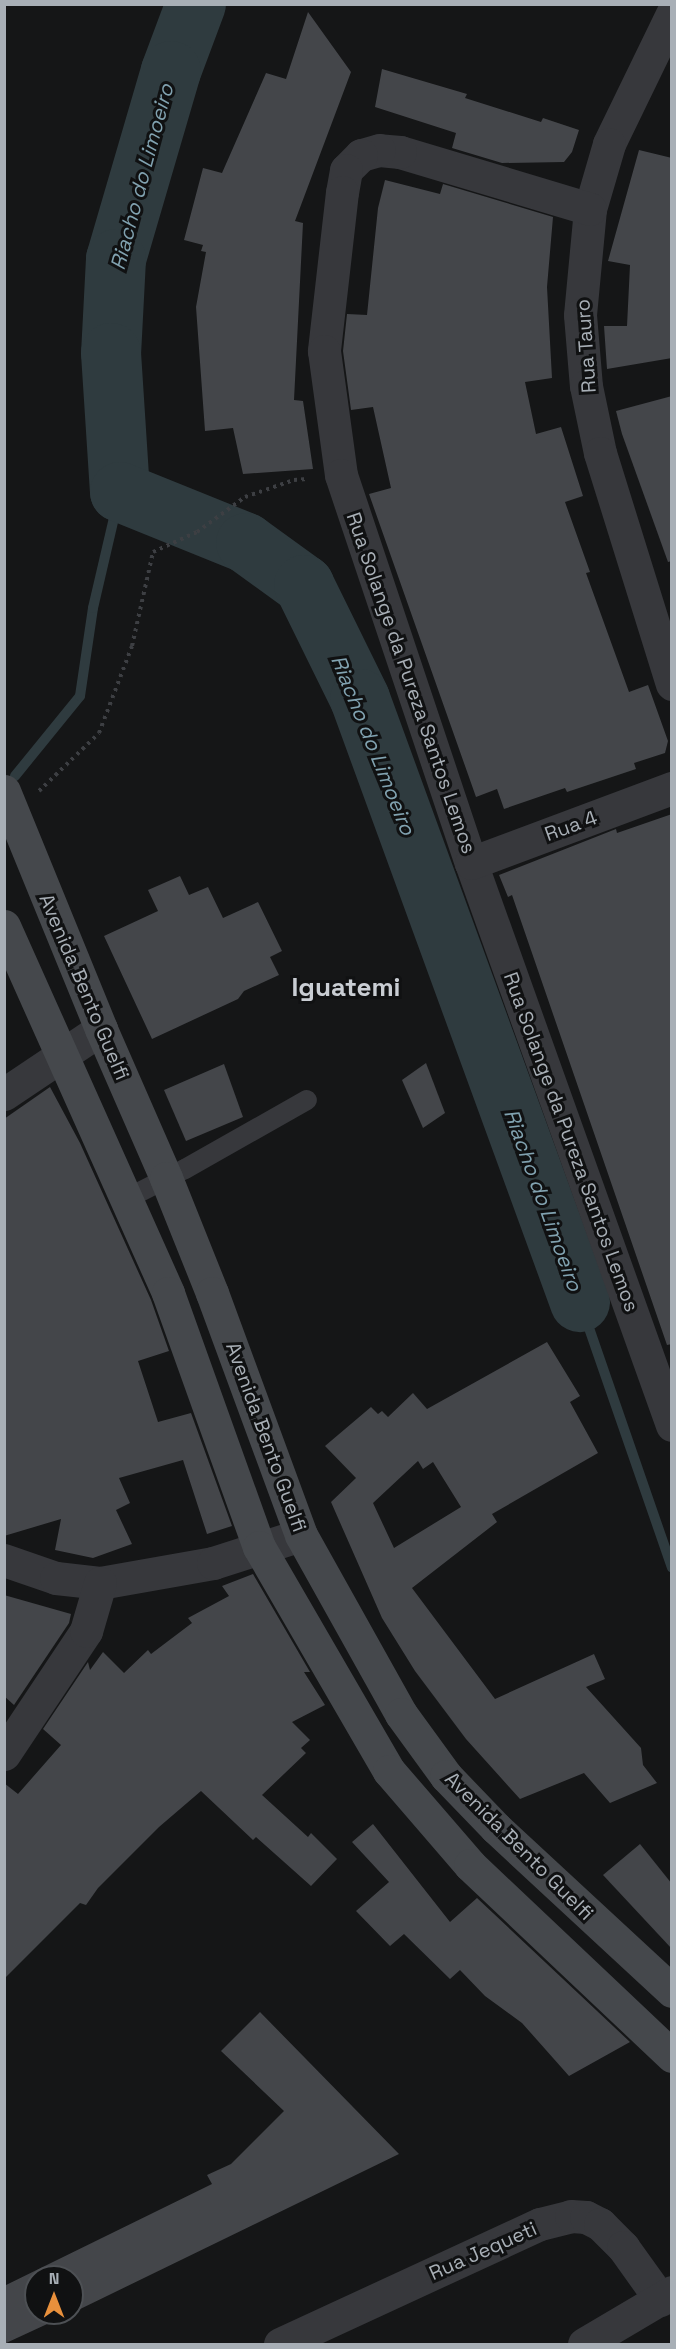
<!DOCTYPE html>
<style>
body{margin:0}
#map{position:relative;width:676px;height:2349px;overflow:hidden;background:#151617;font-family:"Space Grotesk",sans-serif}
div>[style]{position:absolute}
.stream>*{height:10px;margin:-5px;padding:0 5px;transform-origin:5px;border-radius:5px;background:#2f3b3f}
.river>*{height:60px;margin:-30px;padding:0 30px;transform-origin:30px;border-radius:30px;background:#2f3b3f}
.building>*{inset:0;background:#44464a}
.path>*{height:4px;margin-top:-2px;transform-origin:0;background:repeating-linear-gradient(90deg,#3d3f43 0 3px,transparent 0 7.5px)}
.lane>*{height:20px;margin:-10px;padding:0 10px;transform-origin:10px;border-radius:10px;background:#37383c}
.street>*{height:33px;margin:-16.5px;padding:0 16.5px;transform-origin:16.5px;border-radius:16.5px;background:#37383c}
.secondary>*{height:33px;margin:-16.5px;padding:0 16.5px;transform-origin:16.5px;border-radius:16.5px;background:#45484c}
span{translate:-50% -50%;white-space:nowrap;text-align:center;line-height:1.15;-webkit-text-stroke:6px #101112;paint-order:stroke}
.street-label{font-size:20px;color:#a8afb6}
.water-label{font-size:21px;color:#81a2b0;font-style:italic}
.district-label{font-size:26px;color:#c9cdd3;font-weight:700}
.frame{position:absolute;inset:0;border:6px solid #a8afb6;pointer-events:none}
.north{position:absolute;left:24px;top:2265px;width:60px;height:60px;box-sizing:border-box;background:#101112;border:2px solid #4d5054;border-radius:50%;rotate:0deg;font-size:16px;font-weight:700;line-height:24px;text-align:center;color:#a8afb6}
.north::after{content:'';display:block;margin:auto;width:21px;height:27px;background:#e8903c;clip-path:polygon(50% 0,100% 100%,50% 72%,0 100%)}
</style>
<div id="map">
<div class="stream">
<div style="left:15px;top:776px;width:103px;rotate:-50.9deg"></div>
<div style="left:80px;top:696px;width:89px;rotate:-81.6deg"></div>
<div style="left:93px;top:608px;width:119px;rotate:-76.9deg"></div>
<div style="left:580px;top:1302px;width:281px;rotate:70.9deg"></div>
</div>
<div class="river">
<div style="left:196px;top:4px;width:72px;rotate:110.5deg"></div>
<div style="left:171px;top:71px;width:196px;rotate:106.3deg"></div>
<div style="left:116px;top:259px;width:94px;rotate:93deg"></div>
<div style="left:111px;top:353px;width:139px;rotate:86.3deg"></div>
<div style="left:120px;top:492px;width:136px;rotate:22deg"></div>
<div style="left:246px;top:543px;width:72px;rotate:35.9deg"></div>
<div style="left:304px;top:585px;width:127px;rotate:63.8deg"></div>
<div style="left:360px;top:699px;width:642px;rotate:69.96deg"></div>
</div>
<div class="building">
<div style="clip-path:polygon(308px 12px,351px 72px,295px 221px,303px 223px,294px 400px,303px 401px,313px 469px,243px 474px,233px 428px,205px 431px,196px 307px,206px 252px,201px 251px,203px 245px,184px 240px,203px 168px,222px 173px,266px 73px,286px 79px)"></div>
<div style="clip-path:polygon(382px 69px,467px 94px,465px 98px,541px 122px,543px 118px,579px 130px,572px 152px,564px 162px,502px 163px,452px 148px,456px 133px,375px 107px)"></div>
<div style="clip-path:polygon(639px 150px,672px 158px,672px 358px,607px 369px,604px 326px,627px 326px,630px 265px,608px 261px)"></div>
<div style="clip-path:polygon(385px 180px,440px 194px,443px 184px,553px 217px,547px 287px,552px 378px,525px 382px,536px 434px,561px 427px,583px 496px,565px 502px,590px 572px,586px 573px,629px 692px,648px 685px,668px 741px,665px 753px,634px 763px,636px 769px,567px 792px,565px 788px,504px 809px,497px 789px,476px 797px,369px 494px,391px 488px,373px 407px,351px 410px,343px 351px,347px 314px,367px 315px,378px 208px)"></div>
<div style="clip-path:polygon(672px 396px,672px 561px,668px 562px,622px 434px,616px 411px)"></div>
<div style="clip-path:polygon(672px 814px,672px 1344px,667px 1345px,512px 895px,508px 897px,499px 875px,616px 829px,617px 833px)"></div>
<div style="clip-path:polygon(180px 876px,189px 895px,208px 887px,223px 918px,258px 902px,282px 951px,270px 957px,279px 975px,244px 991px,238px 999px,152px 1039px,104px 936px,158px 911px,148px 890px)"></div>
<div style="clip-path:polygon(426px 1063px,445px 1113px,423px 1128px,402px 1080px)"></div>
<div style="clip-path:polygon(224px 1064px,243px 1117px,186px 1141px,164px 1090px)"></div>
<div style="clip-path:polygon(50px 1087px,80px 1143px,151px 1300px,169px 1351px,138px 1361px,158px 1422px,191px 1413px,232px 1526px,207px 1534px,183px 1460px,119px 1478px,130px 1503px,116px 1510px,132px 1544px,93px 1558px,55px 1550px,61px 1519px,4px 1536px,4px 1119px)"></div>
<div style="clip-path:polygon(evenodd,547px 1342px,580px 1396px,570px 1402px,598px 1453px,492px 1514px,497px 1522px,412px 1588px,495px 1699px,594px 1654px,605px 1679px,586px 1687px,641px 1748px,643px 1765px,657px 1783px,610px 1803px,584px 1773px,520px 1799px,466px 1739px,415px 1671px,382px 1618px,331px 1502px,356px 1478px,325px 1446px,371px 1407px,378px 1414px,382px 1411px,388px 1417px,413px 1393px,427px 1409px,547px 1342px,418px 1461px,423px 1469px,433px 1462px,461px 1507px,394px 1548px,373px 1503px,418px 1461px)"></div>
<div style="clip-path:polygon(253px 1574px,310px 1672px,304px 1672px,325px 1705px,292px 1722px,310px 1740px,301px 1748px,306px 1753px,262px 1795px,308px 1837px,311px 1833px,337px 1859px,311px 1886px,256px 1837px,253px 1840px,201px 1791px,159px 1827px,98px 1888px,86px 1905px,80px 1903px,4px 1979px,4px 1783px,18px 1794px,61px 1745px,43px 1729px,88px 1662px,90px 1670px,103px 1652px,124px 1673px,148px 1650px,151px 1654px,192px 1623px,188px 1618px,229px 1596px,222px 1586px)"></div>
<div style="clip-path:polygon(4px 1595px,71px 1614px,69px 1623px,14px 1705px,4px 1696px)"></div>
<div style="clip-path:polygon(373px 1824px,450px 1922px,477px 1898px,630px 2042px,569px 2076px,522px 2023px,485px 1996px,460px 1970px,450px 1979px,404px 1934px,390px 1946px,356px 1911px,389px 1882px,352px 1842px)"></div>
<div style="clip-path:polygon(640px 1844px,672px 1884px,672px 1949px,603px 1875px)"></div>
<div style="clip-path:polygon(260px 2012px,399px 2154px,72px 2313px,72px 2277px,36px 2277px,36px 2313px,71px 2313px,4px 2344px,4px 2286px,212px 2184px,207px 2175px,231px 2164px,284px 2111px,221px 2051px)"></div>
</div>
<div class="path">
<div style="left:39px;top:791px;width:83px;rotate:-44deg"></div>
<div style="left:99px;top:733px;width:93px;rotate:-69.2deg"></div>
<div style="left:132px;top:646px;width:96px;rotate:-77.4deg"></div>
<div style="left:153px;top:552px;width:48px;rotate:-24.4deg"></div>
<div style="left:197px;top:532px;width:59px;rotate:-36.1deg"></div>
<div style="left:245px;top:497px;width:52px;rotate:-19.1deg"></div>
<div style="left:294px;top:480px;width:13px;rotate:-4deg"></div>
</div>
<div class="lane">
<div style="left:128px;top:1198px;width:64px;rotate:-27deg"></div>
<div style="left:185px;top:1169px;width:140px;rotate:-29.5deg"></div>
</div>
<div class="street">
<div style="left:672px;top:14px;width:144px;rotate:115.9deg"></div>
<div style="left:609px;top:144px;width:68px;rotate:106.3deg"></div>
<div style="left:590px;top:209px;width:106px;rotate:95.4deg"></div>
<div style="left:580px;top:315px;width:71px;rotate:85.2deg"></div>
<div style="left:586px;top:386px;width:68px;rotate:78.2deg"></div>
<div style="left:600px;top:453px;width:242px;rotate:72.7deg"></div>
<div style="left:590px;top:209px;width:198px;rotate:-163.3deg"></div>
<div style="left:400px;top:152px;width:21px;rotate:-175deg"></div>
<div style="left:379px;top:150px;width:19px;rotate:164deg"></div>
<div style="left:361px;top:155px;width:21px;rotate:135deg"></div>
<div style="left:346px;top:170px;width:22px;rotate:100deg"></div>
<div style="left:342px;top:192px;width:160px;rotate:96.5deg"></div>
<div style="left:324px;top:351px;width:125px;rotate:82.2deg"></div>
<div style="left:341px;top:475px;width:409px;rotate:71.5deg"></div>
<div style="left:471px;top:863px;width:597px;rotate:70.32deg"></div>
<div style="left:471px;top:863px;width:215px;rotate:-20.5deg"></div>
<div style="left:4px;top:1094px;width:117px;rotate:-33.8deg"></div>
<div style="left:4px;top:1560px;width:55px;rotate:19.1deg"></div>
<div style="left:56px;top:1578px;width:44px;rotate:6.5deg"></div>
<div style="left:100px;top:1583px;width:115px;rotate:-10deg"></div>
<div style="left:213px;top:1563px;width:92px;rotate:-17.7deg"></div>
<div style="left:4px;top:1754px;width:148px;rotate:-56.3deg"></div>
<div style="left:86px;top:1631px;width:50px;rotate:-73.7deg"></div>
<div style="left:280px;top:2344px;width:286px;rotate:-24.8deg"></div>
<div style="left:540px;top:2224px;width:32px;rotate:-14deg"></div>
<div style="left:571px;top:2216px;width:15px;rotate:4deg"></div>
<div style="left:586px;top:2217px;width:16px;rotate:27deg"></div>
<div style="left:600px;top:2224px;width:33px;rotate:45deg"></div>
<div style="left:623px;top:2247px;width:65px;rotate:54.4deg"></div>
<div style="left:584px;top:2344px;width:102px;rotate:-30.6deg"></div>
</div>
<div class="secondary">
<div style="left:4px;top:791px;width:257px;rotate:67.8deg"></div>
<div style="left:101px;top:1029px;width:163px;rotate:66.4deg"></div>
<div style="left:166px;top:1178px;width:124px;rotate:68.2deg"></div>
<div style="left:212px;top:1293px;width:258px;rotate:69.8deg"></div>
<div style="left:301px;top:1535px;width:205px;rotate:60.8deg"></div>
<div style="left:401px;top:1714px;width:77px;rotate:54deg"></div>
<div style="left:446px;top:1776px;width:72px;rotate:46.1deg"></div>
<div style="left:496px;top:1828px;width:240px;rotate:42.8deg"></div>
<div style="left:4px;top:926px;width:402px;rotate:65.9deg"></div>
<div style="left:168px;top:1293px;width:270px;rotate:70.3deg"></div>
<div style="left:259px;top:1547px;width:259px;rotate:59.9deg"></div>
<div style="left:389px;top:1771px;width:124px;rotate:49.2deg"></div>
<div style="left:470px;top:1865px;width:278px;rotate:43.4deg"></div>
</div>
<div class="street-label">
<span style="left:586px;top:346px;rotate:-94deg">Rua Tauro</span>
<span style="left:411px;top:683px;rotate:71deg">Rua Solange da Pureza Santos Lemos</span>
<span style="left:571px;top:826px;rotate:-20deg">Rua 4</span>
<span style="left:84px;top:987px;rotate:67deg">Avenida Bento Guelfi</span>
<span style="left:571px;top:1142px;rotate:70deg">Rua Solange da Pureza Santos Lemos</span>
<span style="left:266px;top:1437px;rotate:70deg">Avenida Bento Guelfi</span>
<span style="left:519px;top:1846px;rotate:45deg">Avenida Bento Guelfi</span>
<span style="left:483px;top:2251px;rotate:-24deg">Rua Jequeti</span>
</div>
<div class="water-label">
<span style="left:142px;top:177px;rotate:-75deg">Riacho do Limoeiro</span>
<span style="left:373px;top:745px;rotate:68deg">Riacho do Limoeiro</span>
<span style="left:543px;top:1200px;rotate:70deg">Riacho do Limoeiro</span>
</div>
<div class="district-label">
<span style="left:346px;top:988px">Iguatemi</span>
</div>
<div class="frame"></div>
<div class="north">N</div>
</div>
